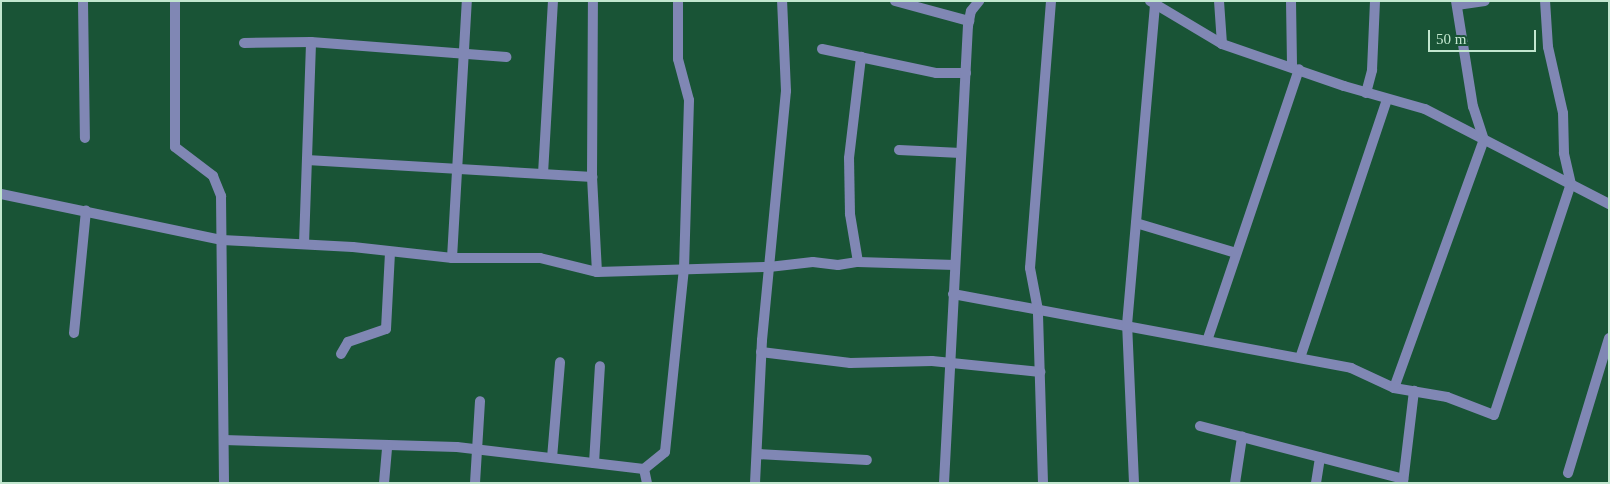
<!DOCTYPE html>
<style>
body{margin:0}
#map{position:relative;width:1610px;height:484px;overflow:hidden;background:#195436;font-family:Georgia,serif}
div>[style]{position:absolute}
.minor>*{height:10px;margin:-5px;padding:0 5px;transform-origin:5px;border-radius:5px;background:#8087b4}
.tertiary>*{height:10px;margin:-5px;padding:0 5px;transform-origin:5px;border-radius:5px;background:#8087b4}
span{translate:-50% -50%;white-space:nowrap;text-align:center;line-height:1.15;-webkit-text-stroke:4px #195436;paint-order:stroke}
.frame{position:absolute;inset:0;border:2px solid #c2e7cf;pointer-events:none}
.scale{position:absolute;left:1428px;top:30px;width:108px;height:22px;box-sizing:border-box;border:2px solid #c2e7cf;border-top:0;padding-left:6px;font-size:15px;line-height:18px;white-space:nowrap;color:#c2e7cf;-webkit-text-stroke:4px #195436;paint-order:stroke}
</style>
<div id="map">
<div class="minor">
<div style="left:83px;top:1px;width:137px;rotate:89.2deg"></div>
<div style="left:175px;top:1px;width:146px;rotate:90deg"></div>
<div style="left:175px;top:147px;width:48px;rotate:37.3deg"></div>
<div style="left:213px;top:176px;width:22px;rotate:68deg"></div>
<div style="left:221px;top:196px;width:287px;rotate:89.4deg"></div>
<div style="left:895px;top:1px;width:77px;rotate:15.1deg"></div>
<div style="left:1219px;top:1px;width:43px;rotate:86deg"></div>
<div style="left:1291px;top:1px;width:65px;rotate:89.1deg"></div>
<div style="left:1457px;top:5px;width:28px;rotate:-8deg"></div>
<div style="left:244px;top:43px;width:67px;rotate:-0.9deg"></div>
<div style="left:822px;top:49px;width:116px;rotate:11.9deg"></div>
<div style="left:936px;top:73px;width:30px"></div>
<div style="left:1366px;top:93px;width:24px;rotate:-75deg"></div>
<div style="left:1372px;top:70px;width:69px;rotate:-87.5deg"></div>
<div style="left:899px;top:150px;width:62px;rotate:2.8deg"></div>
<div style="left:307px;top:160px;width:286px;rotate:3.4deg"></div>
<div style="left:592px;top:177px;width:176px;rotate:-89.7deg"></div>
<div style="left:543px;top:174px;width:173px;rotate:-86.7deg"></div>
<div style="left:592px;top:177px;width:95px;rotate:87deg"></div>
<div style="left:1px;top:194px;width:226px;rotate:11.8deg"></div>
<div style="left:222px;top:240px;width:131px;rotate:3.1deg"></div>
<div style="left:353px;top:247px;width:100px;rotate:6.3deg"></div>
<div style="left:452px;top:258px;width:88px"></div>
<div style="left:540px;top:258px;width:59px;rotate:13.8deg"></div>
<div style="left:597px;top:272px;width:172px;rotate:-1.7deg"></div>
<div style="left:769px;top:267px;width:44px;rotate:-6.5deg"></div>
<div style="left:813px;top:262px;width:25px;rotate:7deg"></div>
<div style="left:838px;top:265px;width:20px;rotate:-9deg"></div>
<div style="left:858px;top:262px;width:97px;rotate:1.8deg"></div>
<div style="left:1136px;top:223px;width:104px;rotate:16.7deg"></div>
<div style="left:304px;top:244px;width:202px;rotate:-88deg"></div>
<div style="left:311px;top:42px;width:196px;rotate:4.4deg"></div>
<div style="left:452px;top:258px;width:257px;rotate:-86.7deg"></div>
<div style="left:858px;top:262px;width:49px;rotate:-99.5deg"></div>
<div style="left:850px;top:214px;width:56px;rotate:-91deg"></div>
<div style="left:849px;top:158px;width:102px;rotate:-83.2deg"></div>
<div style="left:953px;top:294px;width:405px;rotate:10.5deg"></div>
<div style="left:1351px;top:368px;width:47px;rotate:24.9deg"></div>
<div style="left:1394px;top:388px;width:54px;rotate:9.6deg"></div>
<div style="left:1447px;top:397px;width:50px;rotate:21deg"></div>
<div style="left:1494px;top:415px;width:243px;rotate:-71.6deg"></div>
<div style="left:1571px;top:184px;width:32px;rotate:-103deg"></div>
<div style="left:1564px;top:153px;width:40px;rotate:-91.4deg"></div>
<div style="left:1563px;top:113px;width:68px;rotate:-102.8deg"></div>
<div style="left:1548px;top:47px;width:46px;rotate:-93.7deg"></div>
<div style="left:74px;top:333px;width:123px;rotate:-84.4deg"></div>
<div style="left:1207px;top:341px;width:287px;rotate:-71.3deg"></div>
<div style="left:761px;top:352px;width:90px;rotate:7deg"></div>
<div style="left:850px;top:363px;width:82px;rotate:-1.4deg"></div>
<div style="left:932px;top:361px;width:109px;rotate:5.8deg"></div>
<div style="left:341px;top:354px;width:14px;rotate:-60deg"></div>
<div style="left:348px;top:342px;width:40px;rotate:-18.9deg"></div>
<div style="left:386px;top:329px;width:76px;rotate:-87deg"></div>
<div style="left:1300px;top:358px;width:273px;rotate:-71.4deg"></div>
<div style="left:1394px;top:388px;width:264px;rotate:-70.1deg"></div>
<div style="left:1484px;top:140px;width:35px;rotate:-108deg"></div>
<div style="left:1473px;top:107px;width:107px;rotate:-99.1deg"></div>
<div style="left:1200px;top:426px;width:210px;rotate:14.6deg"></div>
<div style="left:224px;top:440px;width:233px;rotate:1.7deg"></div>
<div style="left:457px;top:447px;width:188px;rotate:6.7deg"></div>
<div style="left:644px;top:469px;width:27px;rotate:-39deg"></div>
<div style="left:665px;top:452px;width:184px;rotate:-84.1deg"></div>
<div style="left:684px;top:269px;width:169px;rotate:-88.3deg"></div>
<div style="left:689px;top:100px;width:42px;rotate:-105deg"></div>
<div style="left:678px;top:59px;width:58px;rotate:-90deg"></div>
<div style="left:757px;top:454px;width:110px;rotate:3.1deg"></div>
<div style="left:552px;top:458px;width:96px;rotate:-85.2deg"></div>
<div style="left:594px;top:463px;width:97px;rotate:-86.5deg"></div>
<div style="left:644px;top:469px;width:14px;rotate:78deg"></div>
<div style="left:1568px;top:473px;width:141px;rotate:-73.1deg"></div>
<div style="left:384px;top:483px;width:38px;rotate:-85deg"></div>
<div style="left:475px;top:483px;width:82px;rotate:-86.5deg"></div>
<div style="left:755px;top:483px;width:143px;rotate:-87.2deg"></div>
<div style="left:762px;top:340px;width:250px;rotate:-84.5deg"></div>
<div style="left:786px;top:91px;width:90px;rotate:-92.5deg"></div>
<div style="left:944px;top:483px;width:458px;rotate:-87deg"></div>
<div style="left:968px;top:26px;width:15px;rotate:-79deg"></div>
<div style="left:971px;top:11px;width:13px;rotate:-51deg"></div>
<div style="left:1043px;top:483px;width:173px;rotate:-91.7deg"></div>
<div style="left:1038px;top:310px;width:43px;rotate:-100.8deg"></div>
<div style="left:1030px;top:268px;width:268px;rotate:-85.5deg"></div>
<div style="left:1134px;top:483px;width:158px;rotate:-92.5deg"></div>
<div style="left:1127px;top:325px;width:320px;rotate:-85deg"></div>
<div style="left:1235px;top:483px;width:47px;rotate:-81.3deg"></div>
<div style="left:1316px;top:483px;width:26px;rotate:-81deg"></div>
<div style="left:1403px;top:483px;width:93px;rotate:-83.2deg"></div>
</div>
<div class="tertiary">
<div style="left:1150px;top:1px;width:84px;rotate:30.8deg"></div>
<div style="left:1222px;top:44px;width:129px;rotate:19deg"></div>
<div style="left:1344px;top:86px;width:84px;rotate:15.9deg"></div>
<div style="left:1425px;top:109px;width:207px;rotate:27.3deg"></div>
</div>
<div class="frame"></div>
<div class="scale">50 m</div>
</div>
